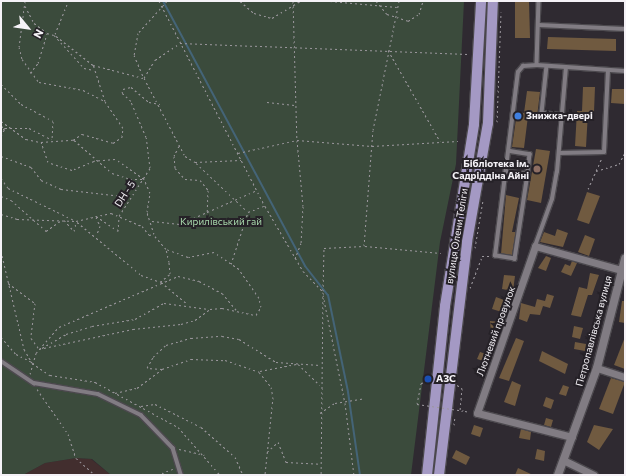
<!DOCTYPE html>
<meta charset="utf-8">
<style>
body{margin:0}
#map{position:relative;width:626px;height:476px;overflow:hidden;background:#2f2a31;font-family:Commissioner,sans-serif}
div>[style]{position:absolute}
.medical>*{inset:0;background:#422e2e}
.green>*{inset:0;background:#3b4b3c}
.stream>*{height:2px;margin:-1px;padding:0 1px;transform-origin:1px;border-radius:1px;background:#446477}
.building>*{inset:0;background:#705a40}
.path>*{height:1px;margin-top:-0.5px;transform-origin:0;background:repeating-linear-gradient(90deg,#9b979d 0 2px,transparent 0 5px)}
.roads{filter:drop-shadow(1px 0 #4c494e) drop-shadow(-1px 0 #4c494e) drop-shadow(0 1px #4c494e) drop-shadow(0 -1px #4c494e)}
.service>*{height:3.5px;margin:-1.75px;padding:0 1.75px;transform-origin:1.75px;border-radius:1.75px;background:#817c83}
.minor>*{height:7px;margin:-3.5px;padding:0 3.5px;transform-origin:3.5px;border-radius:3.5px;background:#817c83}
.tertiary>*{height:8px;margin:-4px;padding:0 4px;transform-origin:4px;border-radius:4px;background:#817c83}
.primary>*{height:10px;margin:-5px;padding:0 5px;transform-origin:5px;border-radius:5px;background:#a499c4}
.path-bridge>*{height:1px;margin-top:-0.5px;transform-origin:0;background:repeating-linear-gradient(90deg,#9b979d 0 2px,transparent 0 5px)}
.dots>*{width:11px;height:11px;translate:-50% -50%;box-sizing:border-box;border:2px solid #252127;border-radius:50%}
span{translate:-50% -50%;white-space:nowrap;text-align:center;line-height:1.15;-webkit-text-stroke:4px #252127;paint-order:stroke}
.poi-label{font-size:10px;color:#f5f2f7;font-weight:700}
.left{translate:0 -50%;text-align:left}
.right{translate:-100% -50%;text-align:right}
.street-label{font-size:10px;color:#f5f2f7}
.park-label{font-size:10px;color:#a8d8ac}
.frame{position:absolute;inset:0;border:2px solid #f5f2f7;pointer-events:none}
.north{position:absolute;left:8px;top:8px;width:40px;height:40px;-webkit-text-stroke:3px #252127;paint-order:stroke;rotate:119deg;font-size:11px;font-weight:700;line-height:16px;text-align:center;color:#f5f2f7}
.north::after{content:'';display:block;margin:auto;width:14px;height:18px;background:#f5f2f7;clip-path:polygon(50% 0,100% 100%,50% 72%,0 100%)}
</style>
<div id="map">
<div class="medical">
<div style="clip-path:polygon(76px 458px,91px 459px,111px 475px,23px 475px,45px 463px)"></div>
</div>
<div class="green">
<div style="clip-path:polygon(1px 1px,464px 1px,456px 164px,440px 242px,411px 475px,111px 475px,92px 459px,76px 458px,45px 463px,23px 475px,1px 475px)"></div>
</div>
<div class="stream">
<div style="left:163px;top:1px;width:301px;rotate:61.8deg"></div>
<div style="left:305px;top:266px;width:37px;rotate:52deg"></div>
<div style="left:328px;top:295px;width:99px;rotate:78.3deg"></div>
<div style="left:348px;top:392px;width:84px;rotate:81.8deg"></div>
</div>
<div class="building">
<div style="clip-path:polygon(515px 1px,529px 1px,530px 38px,515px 38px)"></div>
<div style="clip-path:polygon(548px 37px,616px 39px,616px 51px,547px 49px)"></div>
<div style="clip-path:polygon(583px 87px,595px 87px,594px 112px,588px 112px,586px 147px,575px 146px,577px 111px,582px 111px)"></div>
<div style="clip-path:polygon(612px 89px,625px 89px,625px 104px,611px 103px)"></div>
<div style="clip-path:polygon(527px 91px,540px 92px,537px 117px,528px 116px,524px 148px,512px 147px,517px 112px,524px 113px)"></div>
<div style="clip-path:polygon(536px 149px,550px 151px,541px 203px,527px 200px)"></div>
<div style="clip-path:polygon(587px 192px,600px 196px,589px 224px,577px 220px)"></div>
<div style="clip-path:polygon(506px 195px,519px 198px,512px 232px,516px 232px,512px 255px,501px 254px)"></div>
<div style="clip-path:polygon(557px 229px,568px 233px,563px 247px,540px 242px,544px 232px,555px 236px)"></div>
<div style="clip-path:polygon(585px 235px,595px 239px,589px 256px,578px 252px)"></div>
<div style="clip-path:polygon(546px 256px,551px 258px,546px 271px,538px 268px)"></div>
<div style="clip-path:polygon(572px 261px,577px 263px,571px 276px,561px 272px,565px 264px,570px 266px)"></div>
<div style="clip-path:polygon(590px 273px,599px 275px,592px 295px,588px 295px,581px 317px,571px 315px,579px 287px,587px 289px)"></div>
<div style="clip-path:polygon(504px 275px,515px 276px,513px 291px,502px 289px)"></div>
<div style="clip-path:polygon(547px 294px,554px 296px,550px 308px,543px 306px,540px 315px,530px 314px,527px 322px,519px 319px,521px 303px,535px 307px,537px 299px,545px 301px)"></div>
<div style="clip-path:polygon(496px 297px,509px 302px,505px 313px,492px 309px)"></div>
<div style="clip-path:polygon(622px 301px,625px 301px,625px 323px,619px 322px)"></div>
<div style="clip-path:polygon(490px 321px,500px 322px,498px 334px,491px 333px)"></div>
<div style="clip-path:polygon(574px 326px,583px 328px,580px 339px,572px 337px)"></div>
<div style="clip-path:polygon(625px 337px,625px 369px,614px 365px)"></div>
<div style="clip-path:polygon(516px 338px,524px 341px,509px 381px,499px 378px)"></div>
<div style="clip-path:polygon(575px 342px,586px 344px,585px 351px,574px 349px)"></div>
<div style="clip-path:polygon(489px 346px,494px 348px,489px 363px,477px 359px,480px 352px,486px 354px)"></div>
<div style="clip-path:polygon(542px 351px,568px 364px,565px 374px,539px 361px)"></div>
<div style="clip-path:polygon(611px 378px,625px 382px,613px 414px,599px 409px)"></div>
<div style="clip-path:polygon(512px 381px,521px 385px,515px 406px,504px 402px)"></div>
<div style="clip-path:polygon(563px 385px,569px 387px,566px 396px,559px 394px)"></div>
<div style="clip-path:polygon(546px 397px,554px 400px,551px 409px,543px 406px)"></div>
<div style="clip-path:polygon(546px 418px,553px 420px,551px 427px,544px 425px)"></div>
<div style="clip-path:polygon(474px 425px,483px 428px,480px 437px,471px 434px)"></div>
<div style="clip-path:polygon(594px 425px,613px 429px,599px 450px,587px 442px)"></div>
<div style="clip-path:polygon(521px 429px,531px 432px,530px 440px,519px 438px)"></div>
<div style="clip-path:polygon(537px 449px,545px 451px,544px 461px,535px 459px)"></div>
<div style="clip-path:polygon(456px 450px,470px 457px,466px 465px,452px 458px)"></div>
<div style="clip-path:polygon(518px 468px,533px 475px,515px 475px)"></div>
</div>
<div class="path">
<div style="left:25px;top:1px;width:46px;rotate:97.4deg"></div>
<div style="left:19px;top:47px;width:12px;rotate:76deg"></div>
<div style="left:22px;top:59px;width:29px;rotate:54deg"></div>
<div style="left:39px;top:82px;width:45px;rotate:10.3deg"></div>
<div style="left:83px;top:90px;width:25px;rotate:27deg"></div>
<div style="left:105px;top:101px;width:38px;rotate:-108deg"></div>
<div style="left:93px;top:65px;width:52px;rotate:14.6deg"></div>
<div style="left:159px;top:1px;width:231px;rotate:62.7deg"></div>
<div style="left:265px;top:206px;width:75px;rotate:59.7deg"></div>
<div style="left:303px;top:271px;width:29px;rotate:46deg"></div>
<div style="left:323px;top:292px;width:183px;rotate:90.6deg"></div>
<div style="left:167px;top:1px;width:43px;rotate:132.2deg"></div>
<div style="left:138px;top:33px;width:22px;rotate:100deg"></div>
<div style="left:134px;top:55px;width:25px;rotate:67deg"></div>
<div style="left:144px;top:78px;width:88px;rotate:62.3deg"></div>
<div style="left:185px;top:156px;width:12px;rotate:31deg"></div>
<div style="left:195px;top:162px;width:46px;rotate:-2.5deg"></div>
<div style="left:240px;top:1px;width:18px;rotate:41deg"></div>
<div style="left:254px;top:13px;width:19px;rotate:16deg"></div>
<div style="left:272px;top:18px;width:33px;rotate:-31deg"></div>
<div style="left:293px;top:1px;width:139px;rotate:88.4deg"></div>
<div style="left:297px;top:140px;width:66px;rotate:84.8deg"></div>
<div style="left:303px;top:206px;width:37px;rotate:93deg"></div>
<div style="left:301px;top:243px;width:17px;rotate:111deg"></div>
<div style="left:330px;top:1px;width:67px;rotate:5.1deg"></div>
<div style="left:376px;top:1px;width:17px;rotate:50deg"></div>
<div style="left:387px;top:14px;width:22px;rotate:18deg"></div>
<div style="left:408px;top:21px;width:13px;rotate:-32deg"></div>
<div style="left:419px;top:14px;width:14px;rotate:-73deg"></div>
<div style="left:25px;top:6px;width:19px;rotate:62deg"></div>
<div style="left:34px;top:23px;width:15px;rotate:37deg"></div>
<div style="left:55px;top:34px;width:35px;rotate:-68deg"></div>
<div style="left:56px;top:36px;width:47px;rotate:38.1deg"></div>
<div style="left:388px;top:50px;width:105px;rotate:60.3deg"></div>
<div style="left:30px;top:73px;width:13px;rotate:-51deg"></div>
<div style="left:38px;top:63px;width:31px;rotate:-73deg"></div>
<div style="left:47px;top:33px;width:7px;rotate:16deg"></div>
<div style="left:54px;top:35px;width:45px;rotate:47.7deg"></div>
<div style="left:84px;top:68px;width:10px;rotate:11deg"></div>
<div style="left:144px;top:78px;width:21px;rotate:-59deg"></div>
<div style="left:155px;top:60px;width:30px;rotate:-34deg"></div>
<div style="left:180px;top:43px;width:288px;rotate:2.2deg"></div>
<div style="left:1px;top:84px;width:28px;rotate:45deg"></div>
<div style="left:21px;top:104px;width:36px;rotate:28deg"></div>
<div style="left:53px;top:121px;width:18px;rotate:93deg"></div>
<div style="left:267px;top:102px;width:30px;rotate:6deg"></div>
<div style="left:1px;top:121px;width:31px;rotate:36deg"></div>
<div style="left:26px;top:139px;width:14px;rotate:12deg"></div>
<div style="left:497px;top:122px;width:110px;rotate:-87.9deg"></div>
<div style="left:1px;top:126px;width:4px;rotate:27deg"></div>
<div style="left:5px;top:128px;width:5px;rotate:143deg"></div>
<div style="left:5px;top:128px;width:24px"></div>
<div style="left:29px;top:128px;width:25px;rotate:27deg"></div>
<div style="left:1px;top:136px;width:9px;rotate:-63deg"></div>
<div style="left:74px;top:140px;width:50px;rotate:41deg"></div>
<div style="left:112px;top:173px;width:19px;rotate:18deg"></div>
<div style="left:130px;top:179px;width:13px"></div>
<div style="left:179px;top:146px;width:11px;rotate:117deg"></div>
<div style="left:174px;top:156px;width:12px;rotate:85deg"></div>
<div style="left:175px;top:168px;width:15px;rotate:48deg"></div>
<div style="left:185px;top:179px;width:15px;rotate:4deg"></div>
<div style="left:200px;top:180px;width:13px;rotate:51deg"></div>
<div style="left:208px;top:190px;width:23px;rotate:92deg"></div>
<div style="left:238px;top:153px;width:60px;rotate:-12.4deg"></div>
<div style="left:297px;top:140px;width:75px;rotate:4.6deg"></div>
<div style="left:372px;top:146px;width:86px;rotate:-3.3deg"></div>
<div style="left:1px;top:156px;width:32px;rotate:20deg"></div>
<div style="left:31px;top:167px;width:16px;rotate:52deg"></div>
<div style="left:41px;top:180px;width:22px;rotate:24deg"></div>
<div style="left:61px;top:189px;width:70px;rotate:6.5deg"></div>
<div style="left:196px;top:163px;width:70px;rotate:43.3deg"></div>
<div style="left:596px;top:171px;width:24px;rotate:-17deg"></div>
<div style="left:619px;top:164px;width:13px;rotate:-63deg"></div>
<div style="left:1px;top:178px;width:12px;rotate:55deg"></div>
<div style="left:8px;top:188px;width:73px;rotate:25.9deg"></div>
<div style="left:588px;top:189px;width:34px;rotate:-66deg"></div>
<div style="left:1px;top:196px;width:11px;rotate:22deg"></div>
<div style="left:11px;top:200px;width:47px;rotate:41.5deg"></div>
<div style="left:46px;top:231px;width:19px;rotate:-35deg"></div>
<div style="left:1px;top:214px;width:17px;rotate:17deg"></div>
<div style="left:17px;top:219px;width:59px;rotate:1.9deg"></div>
<div style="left:76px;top:221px;width:36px;rotate:-13deg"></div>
<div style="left:111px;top:213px;width:34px;rotate:23deg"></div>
<div style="left:142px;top:226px;width:11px;rotate:52deg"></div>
<div style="left:149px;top:235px;width:5px;rotate:-11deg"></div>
<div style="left:154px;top:234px;width:23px;rotate:-108deg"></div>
<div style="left:147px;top:212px;width:19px;rotate:-81deg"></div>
<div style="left:150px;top:193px;width:15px;rotate:-113deg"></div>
<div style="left:144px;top:179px;width:35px;rotate:-145deg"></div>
<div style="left:115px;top:159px;width:21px;rotate:175deg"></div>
<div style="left:94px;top:161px;width:24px;rotate:158deg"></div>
<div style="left:72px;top:170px;width:25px;rotate:-162deg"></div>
<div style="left:48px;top:162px;width:21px;rotate:-109deg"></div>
<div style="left:41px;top:142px;width:32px;rotate:-4deg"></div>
<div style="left:73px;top:140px;width:11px;rotate:-34deg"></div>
<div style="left:82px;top:134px;width:32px;rotate:16deg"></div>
<div style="left:113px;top:143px;width:11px;rotate:-34deg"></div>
<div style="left:122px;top:137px;width:9px;rotate:-84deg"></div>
<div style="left:123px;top:128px;width:32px;rotate:-124deg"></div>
<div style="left:96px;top:216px;width:27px;rotate:34deg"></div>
<div style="left:118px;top:231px;width:15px;rotate:-86deg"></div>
<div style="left:119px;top:216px;width:57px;rotate:-57.1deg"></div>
<div style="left:150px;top:168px;width:31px;rotate:-97deg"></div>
<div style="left:146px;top:137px;width:39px;rotate:-113deg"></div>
<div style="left:131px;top:101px;width:12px;rotate:-138deg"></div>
<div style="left:122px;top:93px;width:4px;rotate:-76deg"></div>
<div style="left:123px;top:89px;width:8px;rotate:-14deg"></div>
<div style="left:131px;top:87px;width:23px;rotate:40deg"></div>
<div style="left:149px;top:102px;width:11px;rotate:10deg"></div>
<div style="left:96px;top:217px;width:10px;rotate:66deg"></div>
<div style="left:100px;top:226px;width:9px;rotate:111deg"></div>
<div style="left:64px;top:220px;width:15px;rotate:48deg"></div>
<div style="left:74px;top:231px;width:9px;rotate:-77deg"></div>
<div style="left:152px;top:221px;width:28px;rotate:6deg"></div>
<div style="left:180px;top:224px;width:84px;rotate:-23.8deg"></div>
<div style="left:77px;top:222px;width:83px;rotate:39.6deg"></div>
<div style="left:141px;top:275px;width:20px;rotate:20deg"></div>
<div style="left:160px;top:282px;width:13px;rotate:-39deg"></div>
<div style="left:170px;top:274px;width:12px;rotate:-95deg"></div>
<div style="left:169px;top:262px;width:13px;rotate:-103deg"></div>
<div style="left:166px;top:249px;width:18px;rotate:-131deg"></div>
<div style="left:365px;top:246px;width:76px;rotate:5.3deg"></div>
<div style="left:475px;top:248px;width:49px;rotate:-80.5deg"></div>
<div style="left:1px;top:251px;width:101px;rotate:76.8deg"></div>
<div style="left:24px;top:349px;width:16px;rotate:60deg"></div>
<div style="left:32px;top:363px;width:22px;rotate:34deg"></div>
<div style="left:50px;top:375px;width:46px;rotate:8.8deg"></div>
<div style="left:95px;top:382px;width:94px;rotate:28.5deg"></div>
<div style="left:178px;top:427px;width:64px;rotate:48.8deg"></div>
<div style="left:231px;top:264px;width:55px;rotate:-71.9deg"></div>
<div style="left:248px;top:212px;width:17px;rotate:-21deg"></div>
<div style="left:161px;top:282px;width:33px;rotate:40deg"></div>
<div style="left:8px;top:283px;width:34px;rotate:37deg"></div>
<div style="left:35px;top:303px;width:35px;rotate:97deg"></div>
<div style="left:31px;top:338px;width:14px;rotate:54deg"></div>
<div style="left:470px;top:288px;width:34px;rotate:-69deg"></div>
<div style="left:482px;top:256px;width:8px"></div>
<div style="left:323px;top:291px;width:43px;rotate:-88.7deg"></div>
<div style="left:324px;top:248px;width:40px;rotate:-2.9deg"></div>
<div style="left:364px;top:246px;width:116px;rotate:-85.6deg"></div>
<div style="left:373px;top:130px;width:132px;rotate:-78.6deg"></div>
<div style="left:323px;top:295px;width:110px;rotate:78.5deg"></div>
<div style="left:345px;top:403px;width:73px;rotate:82.9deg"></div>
<div style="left:1px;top:337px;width:23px;rotate:49deg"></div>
<div style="left:16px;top:354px;width:18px;rotate:27deg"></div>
<div style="left:42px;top:348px;width:28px;rotate:-30deg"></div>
<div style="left:66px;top:334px;width:27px;rotate:-17deg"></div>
<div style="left:92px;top:326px;width:44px;rotate:-9.2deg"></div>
<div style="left:135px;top:319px;width:33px;rotate:-29deg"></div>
<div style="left:164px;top:303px;width:45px;rotate:7.6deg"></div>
<div style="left:39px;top:349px;width:96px;rotate:-12deg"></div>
<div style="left:133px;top:329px;width:48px;rotate:-5.9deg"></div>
<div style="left:181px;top:324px;width:15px;rotate:-16deg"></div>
<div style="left:195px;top:320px;width:19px;rotate:-36deg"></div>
<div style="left:210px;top:309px;width:12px;rotate:-5deg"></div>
<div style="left:222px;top:308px;width:35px;rotate:12deg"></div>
<div style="left:256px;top:315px;width:9px;rotate:-58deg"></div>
<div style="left:261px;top:307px;width:9px;rotate:-103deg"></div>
<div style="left:259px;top:298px;width:35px;rotate:-125deg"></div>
<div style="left:239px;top:269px;width:30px;rotate:-146deg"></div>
<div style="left:214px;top:252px;width:26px;rotate:169deg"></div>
<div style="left:188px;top:257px;width:23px;rotate:-160deg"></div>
<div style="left:298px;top:364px;width:30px;rotate:44deg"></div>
<div style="left:162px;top:369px;width:15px;rotate:-176deg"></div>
<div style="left:147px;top:368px;width:13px;rotate:-61deg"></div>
<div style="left:153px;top:357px;width:18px;rotate:-43deg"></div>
<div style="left:166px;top:345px;width:26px;rotate:-16deg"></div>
<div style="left:191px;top:338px;width:31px;rotate:-4deg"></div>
<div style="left:222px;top:336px;width:17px;rotate:10deg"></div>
<div style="left:239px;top:339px;width:44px;rotate:31.9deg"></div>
<div style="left:276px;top:362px;width:44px;rotate:3.9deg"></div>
<div style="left:260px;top:371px;width:37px;rotate:-11deg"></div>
<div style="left:30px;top:374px;width:22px;rotate:-74deg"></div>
<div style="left:36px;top:353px;width:35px;rotate:-49deg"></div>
<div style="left:59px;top:327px;width:129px;rotate:-23.2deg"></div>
<div style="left:178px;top:276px;width:22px;rotate:13deg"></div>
<div style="left:199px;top:281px;width:26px;rotate:28deg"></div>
<div style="left:222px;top:293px;width:25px;rotate:50deg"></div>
<div style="left:457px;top:385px;width:6px;rotate:31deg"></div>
<div style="left:462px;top:388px;width:22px;rotate:95deg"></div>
<div style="left:37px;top:389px;width:55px;rotate:55.4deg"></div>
<div style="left:68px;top:434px;width:25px;rotate:72deg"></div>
<div style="left:76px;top:458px;width:25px;rotate:42deg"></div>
<div style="left:115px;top:393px;width:23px;rotate:-13deg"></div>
<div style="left:137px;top:388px;width:31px;rotate:-37deg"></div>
<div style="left:162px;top:369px;width:31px;rotate:-19deg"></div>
<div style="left:191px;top:359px;width:34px;rotate:2deg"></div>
<div style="left:225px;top:360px;width:36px;rotate:19deg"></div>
<div style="left:259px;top:372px;width:19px;rotate:51deg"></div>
<div style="left:271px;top:387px;width:10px;rotate:79deg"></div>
<div style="left:273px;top:397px;width:78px;rotate:95.9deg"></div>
<div style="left:417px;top:404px;width:21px;rotate:-79deg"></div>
<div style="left:421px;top:383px;width:5px;rotate:-11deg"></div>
<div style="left:141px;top:406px;width:14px;rotate:-8deg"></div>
<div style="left:155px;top:404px;width:51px;rotate:26.6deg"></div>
<div style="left:201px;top:427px;width:45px;rotate:41.4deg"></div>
<div style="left:235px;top:457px;width:20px;rotate:66deg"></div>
<div style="left:465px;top:411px;width:5px;rotate:11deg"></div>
<div style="left:320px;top:413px;width:18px;rotate:-34deg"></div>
<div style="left:335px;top:403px;width:30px;rotate:-9deg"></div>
<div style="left:454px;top:425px;width:9px;rotate:-84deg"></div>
<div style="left:179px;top:449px;width:26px;rotate:13deg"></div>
<div style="left:267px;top:452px;width:15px;rotate:-42deg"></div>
<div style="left:278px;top:442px;width:22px;rotate:68deg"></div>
<div style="left:286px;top:462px;width:34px;rotate:3deg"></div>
<div style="left:157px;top:475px;width:17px;rotate:-21deg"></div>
</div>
<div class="roads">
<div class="service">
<div style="left:539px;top:1px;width:64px;rotate:91.8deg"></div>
<div style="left:537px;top:65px;width:88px;rotate:3.9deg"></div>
<div style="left:539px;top:25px;width:86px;rotate:2.7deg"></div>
<div style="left:547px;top:66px;width:47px;rotate:96.1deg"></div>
<div style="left:542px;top:113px;width:20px;rotate:6deg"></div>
<div style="left:510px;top:151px;width:20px;rotate:9deg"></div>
<div style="left:530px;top:154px;width:20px;rotate:96deg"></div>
<div style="left:559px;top:153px;width:45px;rotate:-1.3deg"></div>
<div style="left:604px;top:152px;width:81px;rotate:-87.2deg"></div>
<div style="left:507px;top:172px;width:21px;rotate:5deg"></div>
<div style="left:528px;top:174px;width:86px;rotate:98.7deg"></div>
<div style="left:515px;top:259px;width:20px;rotate:-171deg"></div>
<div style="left:495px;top:256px;width:185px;rotate:-82.9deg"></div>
<div style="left:518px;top:72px;width:8px;rotate:-50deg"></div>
<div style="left:523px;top:66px;width:14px;rotate:-4deg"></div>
<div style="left:535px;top:246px;width:50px;rotate:-70.1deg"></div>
<div style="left:552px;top:199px;width:27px;rotate:-80deg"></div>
<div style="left:557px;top:172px;width:104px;rotate:-85.1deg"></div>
<div style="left:1px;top:361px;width:40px;rotate:34deg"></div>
<div style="left:34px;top:383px;width:65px;rotate:9.8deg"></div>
<div style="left:98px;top:394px;width:48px;rotate:26deg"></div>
<div style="left:141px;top:415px;width:46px;rotate:45.9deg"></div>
<div style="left:173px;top:448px;width:28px;rotate:73deg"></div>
</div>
<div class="minor">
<div style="left:597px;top:368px;width:29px;rotate:18deg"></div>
<div style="left:572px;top:437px;width:98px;rotate:-165.8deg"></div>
<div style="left:477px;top:413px;width:177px;rotate:-70.8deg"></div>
<div style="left:535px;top:246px;width:89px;rotate:15.6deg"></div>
<div style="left:563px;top:460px;width:34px;rotate:26deg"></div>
</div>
<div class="tertiary">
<div style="left:558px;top:475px;width:114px;rotate:-70deg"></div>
<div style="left:597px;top:368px;width:113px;rotate:-75.6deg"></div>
</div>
<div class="primary">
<div style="left:427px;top:475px;width:170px;rotate:-83.9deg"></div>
<div style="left:445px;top:306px;width:184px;rotate:-80.9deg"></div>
<div style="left:474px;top:124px;width:123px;rotate:-86.7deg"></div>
<div style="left:439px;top:475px;width:235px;rotate:-83.1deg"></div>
<div style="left:467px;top:242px;width:121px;rotate:-80deg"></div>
<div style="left:488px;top:123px;width:122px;rotate:-87.7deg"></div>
</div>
</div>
<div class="path-bridge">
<div style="left:417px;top:404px;width:49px;rotate:8.3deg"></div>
</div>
<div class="dots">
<div style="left:518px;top:116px;background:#3f7fe0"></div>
<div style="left:537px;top:169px;background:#8d6e63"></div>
<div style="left:428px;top:379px;background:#1a4fb4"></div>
</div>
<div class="poi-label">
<span class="left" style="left:526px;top:116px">Знижка-двері</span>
<span class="right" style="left:529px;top:169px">Бібліотека ім.<br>Садріддіна Айні</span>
<span class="left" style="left:436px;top:379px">АЗС</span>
</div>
<div class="street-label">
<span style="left:125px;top:194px;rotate:-57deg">DH - 5</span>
<span style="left:457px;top:236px;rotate:-81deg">вулиця Олени Теліги</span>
<span style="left:496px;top:331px;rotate:-70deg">Лютневий провулок</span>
<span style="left:594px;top:331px;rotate:-75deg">Петропавлівська вулиця</span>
</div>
<div class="park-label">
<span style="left:221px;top:222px">Кирилівський гай</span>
</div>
<div class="frame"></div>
<div class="north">N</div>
</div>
